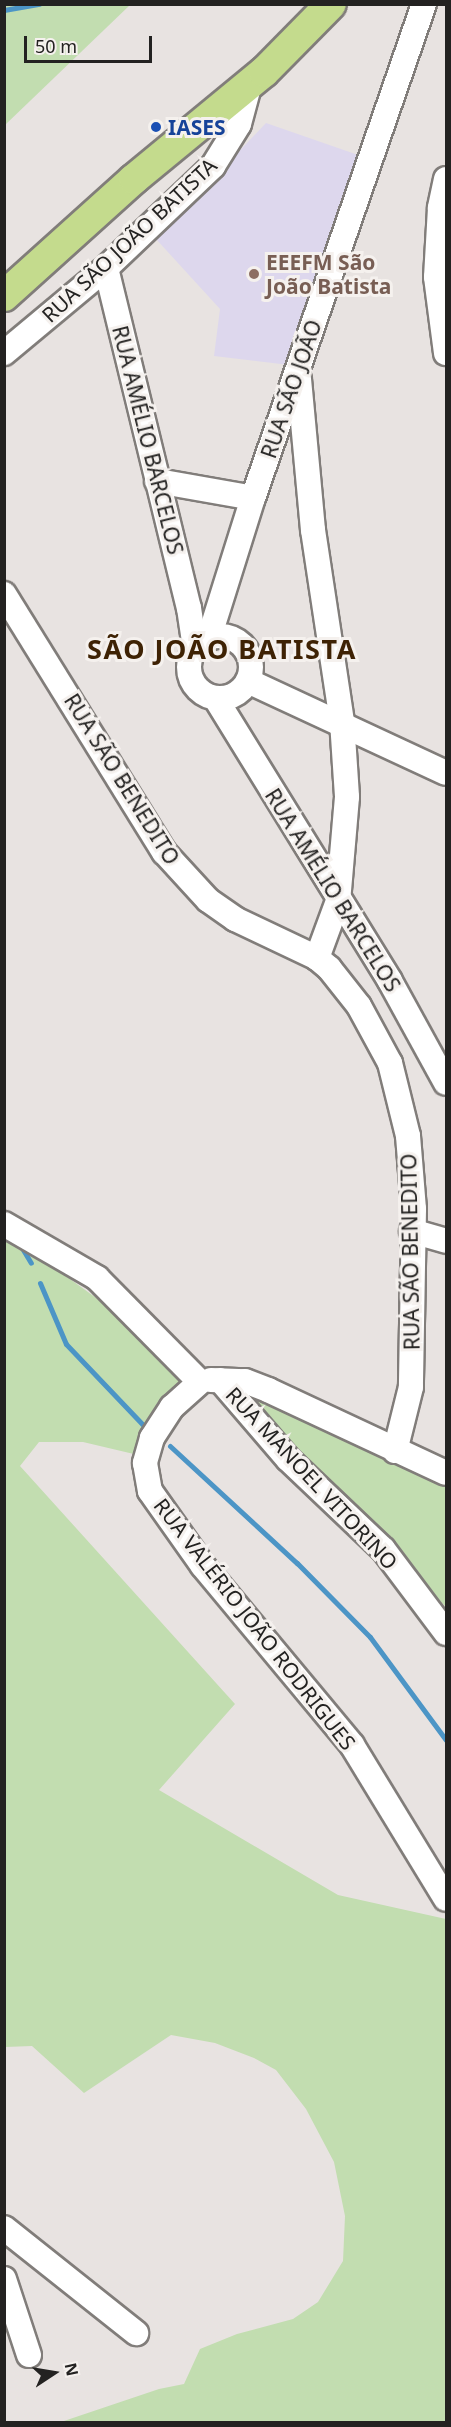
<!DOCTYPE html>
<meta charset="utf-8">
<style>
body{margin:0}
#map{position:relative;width:451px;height:2427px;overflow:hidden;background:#e8e3e1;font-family:"Noto Sans",sans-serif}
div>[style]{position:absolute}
.education>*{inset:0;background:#ddd7ed}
.green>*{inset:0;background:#c2ddb0}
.stream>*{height:5px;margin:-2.5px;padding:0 2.5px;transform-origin:2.5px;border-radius:2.5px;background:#4c95c6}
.roads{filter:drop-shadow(2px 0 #817d7a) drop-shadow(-2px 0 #817d7a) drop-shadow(0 2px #817d7a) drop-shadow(0 -2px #817d7a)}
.minor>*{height:24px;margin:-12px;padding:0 12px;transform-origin:12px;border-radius:12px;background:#fff}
.minor>.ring{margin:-12px;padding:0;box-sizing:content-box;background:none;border:24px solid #fff;border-radius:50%}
.major>*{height:30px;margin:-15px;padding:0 15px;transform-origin:15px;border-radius:15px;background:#c4db8d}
.dots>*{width:16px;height:16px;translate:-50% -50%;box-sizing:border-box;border:3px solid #f5f1ee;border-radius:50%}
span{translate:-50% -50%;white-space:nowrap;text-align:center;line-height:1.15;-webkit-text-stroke:6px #f5f1ee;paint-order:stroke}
.transit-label{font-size:21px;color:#164399;font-weight:700}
.left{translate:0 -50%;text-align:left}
.street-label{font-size:21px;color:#232221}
.education-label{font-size:21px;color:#785e54;font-weight:700}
.district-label{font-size:27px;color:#3e2204;font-weight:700;letter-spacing:1.5px}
.frame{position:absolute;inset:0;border:6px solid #232221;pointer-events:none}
.north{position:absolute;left:24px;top:2343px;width:60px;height:60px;-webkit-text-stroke:4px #f5f1ee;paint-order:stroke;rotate:78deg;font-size:16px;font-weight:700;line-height:24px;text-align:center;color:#232221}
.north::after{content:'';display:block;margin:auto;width:21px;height:27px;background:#232221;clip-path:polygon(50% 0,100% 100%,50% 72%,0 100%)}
.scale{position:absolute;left:24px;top:36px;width:128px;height:27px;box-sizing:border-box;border:3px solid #232221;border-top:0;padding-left:8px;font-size:18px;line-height:21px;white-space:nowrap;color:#232221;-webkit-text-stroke:4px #f5f1ee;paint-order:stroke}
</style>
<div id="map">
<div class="education">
<div style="clip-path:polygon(266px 123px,361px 156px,289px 365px,214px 356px,220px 309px,156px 239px)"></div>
</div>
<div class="green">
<div style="clip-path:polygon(5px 4px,130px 4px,130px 5px,5px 125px)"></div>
<div style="clip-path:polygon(5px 1232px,164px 1347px,180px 1381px,149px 1424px,138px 1455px,83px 1442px,39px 1442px,20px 1466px,235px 1704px,159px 1790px,338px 1895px,446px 1919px,446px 2422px,61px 2422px,159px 2389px,184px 2384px,200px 2349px,237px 2334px,293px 2319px,318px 2302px,343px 2261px,345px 2216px,334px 2162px,306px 2109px,276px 2070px,254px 2058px,215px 2043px,171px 2035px,84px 2093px,32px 2046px,5px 2047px)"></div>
<div style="clip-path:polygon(234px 1386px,273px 1396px,446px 1485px,446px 1607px)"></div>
</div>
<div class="stream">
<div style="left:4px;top:10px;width:36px;rotate:-10deg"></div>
<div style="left:19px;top:1243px;width:23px;rotate:59deg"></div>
<div style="left:40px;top:1283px;width:66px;rotate:66.9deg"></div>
<div style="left:66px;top:1344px;width:116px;rotate:46.4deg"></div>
<div style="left:170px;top:1446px;width:173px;rotate:42.7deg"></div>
<div style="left:297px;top:1563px;width:104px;rotate:45.4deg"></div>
<div style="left:370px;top:1637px;width:128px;rotate:53.6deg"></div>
</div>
<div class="roads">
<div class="minor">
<div style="left:446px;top:179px;width:30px;rotate:102deg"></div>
<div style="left:440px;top:208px;width:69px;rotate:93.3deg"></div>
<div style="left:436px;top:277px;width:77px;rotate:82.5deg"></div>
<div style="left:106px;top:268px;width:350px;rotate:76.3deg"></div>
<div style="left:189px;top:608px;width:40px;rotate:81.5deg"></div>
<div style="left:4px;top:353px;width:133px;rotate:-39.8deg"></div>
<div style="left:106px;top:268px;width:148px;rotate:-43.6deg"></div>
<div style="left:213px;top:166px;width:49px;rotate:-58.2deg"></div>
<div style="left:239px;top:124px;width:42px;rotate:-75deg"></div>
<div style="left:299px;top:379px;width:152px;rotate:84.7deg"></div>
<div style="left:313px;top:530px;width:193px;rotate:81.4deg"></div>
<div style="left:342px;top:721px;width:76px;rotate:86.2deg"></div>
<div style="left:347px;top:797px;width:104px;rotate:94.9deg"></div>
<div style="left:338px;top:901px;width:61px;rotate:110.2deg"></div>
<div style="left:157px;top:481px;width:97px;rotate:10deg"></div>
<div style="left:4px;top:594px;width:304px;rotate:58.2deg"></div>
<div style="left:164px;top:852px;width:65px;rotate:47.5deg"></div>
<div style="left:208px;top:900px;width:33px;rotate:35deg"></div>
<div style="left:235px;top:919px;width:91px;rotate:25.4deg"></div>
<div style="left:317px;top:958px;width:16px;rotate:40deg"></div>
<div style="left:329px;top:968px;width:48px;rotate:51.7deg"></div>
<div style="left:359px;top:1006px;width:65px;rotate:61.5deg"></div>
<div style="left:390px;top:1063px;width:75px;rotate:76.1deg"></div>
<div style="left:408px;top:1136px;width:73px;rotate:85.3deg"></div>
<div style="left:414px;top:1209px;width:178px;rotate:91deg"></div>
<div style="left:411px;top:1387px;width:66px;rotate:104deg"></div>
<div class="ring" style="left:189px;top:636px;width:38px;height:38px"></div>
<div style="left:209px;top:638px;width:147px;rotate:-72.6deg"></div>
<div style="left:253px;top:498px;width:523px;rotate:-70.91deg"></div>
<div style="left:248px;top:681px;width:218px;rotate:24.9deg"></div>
<div style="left:216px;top:699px;width:331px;rotate:58.3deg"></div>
<div style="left:390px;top:981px;width:116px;rotate:61.2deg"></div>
<div style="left:4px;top:1224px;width:108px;rotate:30.1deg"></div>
<div style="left:97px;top:1278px;width:146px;rotate:45.3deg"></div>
<div style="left:412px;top:1231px;width:35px;rotate:16deg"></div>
<div style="left:211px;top:1380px;width:34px;rotate:2deg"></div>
<div style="left:245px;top:1381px;width:25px;rotate:21deg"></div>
<div style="left:268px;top:1390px;width:196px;rotate:25deg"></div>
<div style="left:220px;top:1380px;width:104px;rotate:49.3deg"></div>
<div style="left:288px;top:1459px;width:131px;rotate:43.5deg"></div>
<div style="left:383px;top:1549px;width:105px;rotate:53.1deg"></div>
<div style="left:200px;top:1382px;width:38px;rotate:138deg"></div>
<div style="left:172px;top:1407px;width:37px;rotate:123deg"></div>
<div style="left:152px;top:1438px;width:26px;rotate:106deg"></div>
<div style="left:145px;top:1463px;width:28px;rotate:80deg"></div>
<div style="left:150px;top:1491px;width:92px;rotate:54.8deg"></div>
<div style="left:203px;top:1566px;width:233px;rotate:50.2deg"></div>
<div style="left:352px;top:1745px;width:180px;rotate:58.6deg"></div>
<div style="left:4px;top:2228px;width:169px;rotate:38.5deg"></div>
<div style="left:4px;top:2279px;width:80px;rotate:71.8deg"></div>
</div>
<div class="major">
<div style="left:4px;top:296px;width:175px;rotate:-42deg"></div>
<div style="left:134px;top:179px;width:168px;rotate:-39.5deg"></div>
<div style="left:264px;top:72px;width:95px;rotate:-45.4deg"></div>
</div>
</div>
<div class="dots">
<div style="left:156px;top:127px;background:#1a4fb4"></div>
<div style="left:254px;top:274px;background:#8d6e63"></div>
</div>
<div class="transit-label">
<span class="left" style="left:168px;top:127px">IASES</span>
</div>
<div class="street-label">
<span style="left:129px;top:240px;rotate:-43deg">RUA SÃO JOÃO BATISTA</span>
<span style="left:291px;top:389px;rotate:-71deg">RUA SÃO JOÃO</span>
<span style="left:148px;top:440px;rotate:76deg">RUA AMÉLIO BARCELOS</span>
<span style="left:122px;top:779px;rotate:58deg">RUA SÃO BENEDITO</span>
<span style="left:333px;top:890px;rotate:58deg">RUA AMÉLIO BARCELOS</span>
<span style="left:410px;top:1252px;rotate:-91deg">RUA SÃO BENEDITO</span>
<span style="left:312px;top:1478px;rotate:47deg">RUA MANOEL VITORINO</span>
<span style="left:255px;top:1624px;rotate:52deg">RUA VALÉRIO JOÃO RODRIGUES</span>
</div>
<div class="education-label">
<span class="left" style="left:266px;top:274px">EEEFM São<br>João Batista</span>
</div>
<div class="district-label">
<span style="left:222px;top:649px">SÃO JOÃO BATISTA</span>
</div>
<div class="frame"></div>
<div class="north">N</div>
<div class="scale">50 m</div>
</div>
